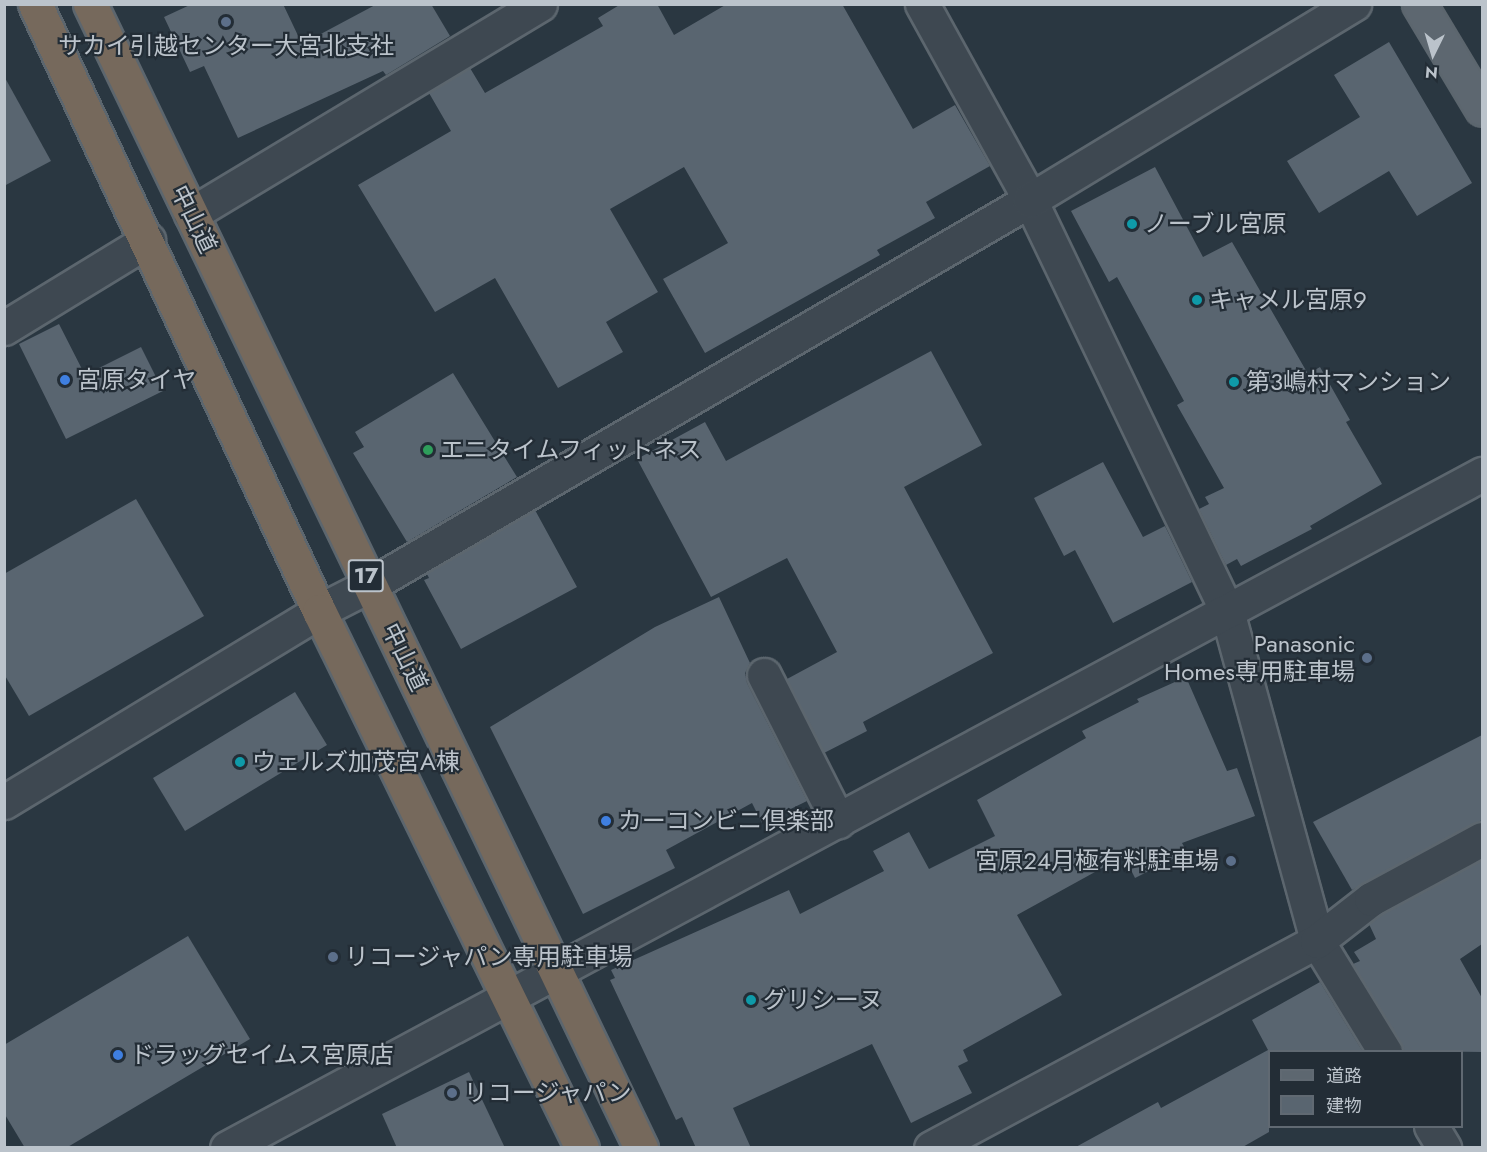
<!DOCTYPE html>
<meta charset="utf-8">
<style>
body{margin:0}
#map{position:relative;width:1487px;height:1152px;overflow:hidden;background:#2a3741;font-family:Jost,"Noto Sans JP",sans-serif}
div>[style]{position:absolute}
.building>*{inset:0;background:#596570}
.roads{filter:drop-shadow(2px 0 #5c666e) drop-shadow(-2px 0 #5c666e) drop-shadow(0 2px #5c666e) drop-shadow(0 -2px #5c666e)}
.minor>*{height:33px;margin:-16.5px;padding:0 16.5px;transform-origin:16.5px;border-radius:16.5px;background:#3e4851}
.major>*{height:33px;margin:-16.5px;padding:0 16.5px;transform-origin:16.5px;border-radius:16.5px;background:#5d6770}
.highway>*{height:33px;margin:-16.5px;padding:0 16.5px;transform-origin:16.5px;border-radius:16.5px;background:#76695c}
.dots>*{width:16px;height:16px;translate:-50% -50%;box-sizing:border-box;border:3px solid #232d36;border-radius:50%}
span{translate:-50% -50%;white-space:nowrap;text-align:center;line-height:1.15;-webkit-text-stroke:4.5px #232d36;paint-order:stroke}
.shield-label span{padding:2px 4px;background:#232d36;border:2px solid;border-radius:4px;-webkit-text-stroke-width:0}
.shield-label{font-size:22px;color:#bbc3cb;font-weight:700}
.poi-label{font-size:24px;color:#bbc3cb}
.left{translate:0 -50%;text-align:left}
.right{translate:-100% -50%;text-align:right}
.street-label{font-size:24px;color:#bbc3cb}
.frame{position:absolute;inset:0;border:6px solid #bbc3cb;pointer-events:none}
.legend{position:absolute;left:1268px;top:1050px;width:195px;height:78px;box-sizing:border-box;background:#232d36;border:2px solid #606972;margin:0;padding:8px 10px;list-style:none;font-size:18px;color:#bbc3cb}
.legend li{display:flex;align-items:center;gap:12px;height:30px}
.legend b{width:30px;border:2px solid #606972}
.north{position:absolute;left:1403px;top:24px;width:60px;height:60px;-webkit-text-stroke:4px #232d36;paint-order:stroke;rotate:185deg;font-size:16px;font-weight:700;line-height:24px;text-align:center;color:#bbc3cb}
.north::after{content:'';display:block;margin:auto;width:21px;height:27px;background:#bbc3cb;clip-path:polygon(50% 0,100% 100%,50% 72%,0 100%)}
</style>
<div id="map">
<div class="building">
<div style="clip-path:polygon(192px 4px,283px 4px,302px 44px,377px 4px,431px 4px,450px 36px,386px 75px,383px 71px,238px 138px,204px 66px,190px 72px,164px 17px)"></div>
<div style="clip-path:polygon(621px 4px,657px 4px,674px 35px,727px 4px,842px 4px,913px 129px,955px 105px,990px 166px,926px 202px,935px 218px,877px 250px,880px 255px,705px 353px,663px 279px,728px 243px,684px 167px,610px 209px,658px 292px,606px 322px,623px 352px,558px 388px,495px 278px,435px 312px,358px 185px,451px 131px,429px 93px,470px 68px,485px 93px,603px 26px,598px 18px)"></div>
<div style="clip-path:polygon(1389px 42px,1472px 183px,1417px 216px,1389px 171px,1319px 213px,1287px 161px,1360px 117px,1334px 75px)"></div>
<div style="clip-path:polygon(4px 76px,51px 161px,4px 186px)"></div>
<div style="clip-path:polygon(1155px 167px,1203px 257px,1232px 242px,1308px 374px,1320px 367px,1350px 420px,1346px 422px,1382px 484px,1310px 526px,1312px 529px,1241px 566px,1237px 559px,1226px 565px,1199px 509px,1209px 504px,1205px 497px,1224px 488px,1177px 405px,1184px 401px,1117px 277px,1109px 282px,1071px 211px)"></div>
<div style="clip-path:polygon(59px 324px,85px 375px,141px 347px,163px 391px,66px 439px,19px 344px)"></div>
<div style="clip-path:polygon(931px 351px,982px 445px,904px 487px,993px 653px,863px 722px,867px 731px,824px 753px,787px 679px,837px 652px,787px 558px,711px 597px,637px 459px,705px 422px,726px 461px)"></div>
<div style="clip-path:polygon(453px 373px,517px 477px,407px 542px,353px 453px,364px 447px,355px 432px)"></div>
<div style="clip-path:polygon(1103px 462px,1143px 537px,1165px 526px,1192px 582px,1113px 623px,1075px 550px,1064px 556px,1034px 498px)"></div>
<div style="clip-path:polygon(136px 499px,204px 616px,29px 716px,4px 674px,4px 574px)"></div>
<div style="clip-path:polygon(535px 510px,577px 587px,461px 649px,424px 580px,429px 578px,427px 574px)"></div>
<div style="clip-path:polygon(719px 597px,750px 663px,745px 673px,747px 683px,807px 801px,762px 823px,752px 803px,666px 850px,675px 868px,583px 914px,490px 727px,655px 627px)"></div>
<div style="clip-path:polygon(1186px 677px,1227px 771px,1237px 768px,1255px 816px,1182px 843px,1187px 852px,1135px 878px,1124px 856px,1017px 915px,1062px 995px,963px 1050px,968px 1061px,958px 1066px,972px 1093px,911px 1123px,872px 1044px,733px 1108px,751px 1148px,696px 1148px,682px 1117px,676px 1120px,610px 980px,615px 978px,611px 970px,789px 890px,800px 914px,884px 871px,873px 851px,909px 832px,929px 869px,995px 836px,977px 800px,1086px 738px,1082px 731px,1139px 702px,1137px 699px)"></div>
<div style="clip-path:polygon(295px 692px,327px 745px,185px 831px,153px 778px)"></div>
<div style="clip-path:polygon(1482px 735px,1482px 820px,1352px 890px,1313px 822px)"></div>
<div style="clip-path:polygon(1482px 860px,1482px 944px,1460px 959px,1482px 998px,1482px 1052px,1404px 1051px,1353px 964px,1360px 961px,1354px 952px,1376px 939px,1369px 924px,1381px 915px)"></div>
<div style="clip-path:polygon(188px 936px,250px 1039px,66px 1148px,25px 1148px,4px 1113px,4px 1045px)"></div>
<div style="clip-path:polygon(1320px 982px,1363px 1052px,1269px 1052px,1269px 1132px,1241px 1148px,1074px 1148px,1158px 1102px,1161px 1108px,1268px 1050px,1252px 1020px)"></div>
<div style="clip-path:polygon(469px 1072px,505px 1148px,397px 1148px,382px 1114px)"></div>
</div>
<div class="roads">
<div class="minor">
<div style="left:922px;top:4px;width:224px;rotate:61.1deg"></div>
<div style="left:1030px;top:200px;width:456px;rotate:64.4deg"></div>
<div style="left:1227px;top:611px;width:342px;rotate:74.7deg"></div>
<div style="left:1317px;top:941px;width:130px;rotate:58.5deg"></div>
<div style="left:191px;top:214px;width:407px;rotate:-31deg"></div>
<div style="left:4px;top:328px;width:169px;rotate:-31.4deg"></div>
<div style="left:764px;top:675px;width:164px;rotate:63.1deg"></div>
<div style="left:4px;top:802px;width:368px;rotate:-31.2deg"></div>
<div style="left:319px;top:611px;width:57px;rotate:-27deg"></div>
<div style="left:370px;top:585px;width:764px;rotate:-30.26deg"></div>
<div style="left:1030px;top:200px;width:379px;rotate:-31.2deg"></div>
<div style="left:1431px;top:1126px;width:26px;rotate:59deg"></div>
<div style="left:227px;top:1148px;width:1425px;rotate:-28.24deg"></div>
<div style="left:931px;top:1148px;width:438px;rotate:-28.2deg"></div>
<div style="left:1317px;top:941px;width:68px;rotate:-37.9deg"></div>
<div style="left:1371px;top:899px;width:126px;rotate:-28.4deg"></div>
</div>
<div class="major">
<div style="left:1419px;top:4px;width:122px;rotate:59deg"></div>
</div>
<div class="highway">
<div style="left:35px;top:4px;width:670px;rotate:64.93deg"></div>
<div style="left:319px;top:611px;width:598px;rotate:63.91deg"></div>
<div style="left:90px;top:4px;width:1270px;rotate:64.28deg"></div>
</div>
</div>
<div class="dots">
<div style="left:226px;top:22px;background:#5c6f8a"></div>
<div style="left:1132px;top:224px;background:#0f9aa8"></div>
<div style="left:1197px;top:300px;background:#0f9aa8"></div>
<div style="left:65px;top:380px;background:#3f7fe0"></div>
<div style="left:1234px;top:382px;background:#0f9aa8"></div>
<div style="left:428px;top:450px;background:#2e9e5b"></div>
<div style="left:1367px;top:658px;background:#5c6f8a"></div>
<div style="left:240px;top:762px;background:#0f9aa8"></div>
<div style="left:606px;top:821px;background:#3f7fe0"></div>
<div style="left:1231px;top:861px;background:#5c6f8a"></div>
<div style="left:333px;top:957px;background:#5c6f8a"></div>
<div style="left:751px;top:1000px;background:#0f9aa8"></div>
<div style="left:118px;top:1055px;background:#3f7fe0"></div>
<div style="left:452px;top:1093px;background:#5c6f8a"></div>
</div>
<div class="shield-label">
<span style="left:366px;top:576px">17</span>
</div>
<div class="poi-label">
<span style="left:226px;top:46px">サカイ引越センター大宮北支社</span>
<span class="left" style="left:1144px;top:224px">ノーブル宮原</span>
<span class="left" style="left:1209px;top:300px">キャメル宮原9</span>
<span class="left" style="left:77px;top:380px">宮原タイヤ</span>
<span class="left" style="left:1246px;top:382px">第3嶋村マンション</span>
<span class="left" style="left:440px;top:450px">エニタイムフィットネス</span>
<span class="right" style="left:1355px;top:658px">Panasonic<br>Homes専用駐車場</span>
<span class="left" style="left:252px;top:762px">ウェルズ加茂宮A棟</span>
<span class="left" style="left:618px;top:821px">カーコンビニ倶楽部</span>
<span class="right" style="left:1219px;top:861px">宮原24月極有料駐車場</span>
<span class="left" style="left:345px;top:957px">リコージャパン専用駐車場</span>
<span class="left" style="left:763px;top:1000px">グリシーヌ</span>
<span class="left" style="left:130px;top:1055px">ドラッグセイムス宮原店</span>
<span class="left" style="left:464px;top:1093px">リコージャパン</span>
</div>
<div class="street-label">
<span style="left:194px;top:219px;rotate:64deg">中山道</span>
<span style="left:405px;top:657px;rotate:64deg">中山道</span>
</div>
<div class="frame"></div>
<ul class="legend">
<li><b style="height:8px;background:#5d6770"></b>道路</li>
<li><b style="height:16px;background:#596570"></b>建物</li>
</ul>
<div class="north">N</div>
</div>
